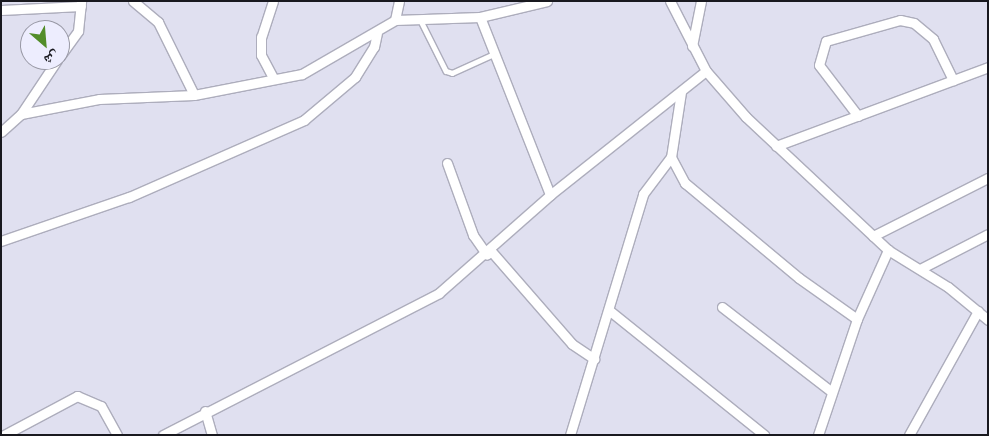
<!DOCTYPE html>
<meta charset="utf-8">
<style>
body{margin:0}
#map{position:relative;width:989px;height:436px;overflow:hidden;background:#e0e0f0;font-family:"Source Sans 3","Noto Naskh Arabic",sans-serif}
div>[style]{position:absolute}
.roads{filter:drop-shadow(1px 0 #adadbc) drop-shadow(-1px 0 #adadbc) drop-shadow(0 1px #adadbc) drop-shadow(0 -1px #adadbc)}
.service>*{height:4.5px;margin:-2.25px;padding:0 2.25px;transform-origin:2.25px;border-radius:2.25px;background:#fff}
.minor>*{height:9px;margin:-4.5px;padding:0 4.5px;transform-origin:4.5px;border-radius:4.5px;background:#fff}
span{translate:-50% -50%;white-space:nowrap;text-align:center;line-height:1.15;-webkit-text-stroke:4px #ededfe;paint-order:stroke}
.frame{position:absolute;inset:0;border:2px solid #19191f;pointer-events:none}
.north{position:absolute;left:20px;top:20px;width:50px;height:50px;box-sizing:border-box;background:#ededfe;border:1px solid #9898a5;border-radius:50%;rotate:153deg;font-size:14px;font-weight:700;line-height:20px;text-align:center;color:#19191f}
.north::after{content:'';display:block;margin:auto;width:18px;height:22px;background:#528d2a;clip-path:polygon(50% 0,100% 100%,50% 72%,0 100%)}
</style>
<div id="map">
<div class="roads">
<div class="service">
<div style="left:420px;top:19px;width:58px;rotate:63.4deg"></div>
<div style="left:446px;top:71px;width:6px;rotate:18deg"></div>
<div style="left:452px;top:73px;width:46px;rotate:-24.3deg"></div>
</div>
<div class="minor">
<div style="left:133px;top:1px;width:33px;rotate:40deg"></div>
<div style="left:158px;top:22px;width:81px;rotate:63.7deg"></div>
<div style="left:273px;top:1px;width:38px;rotate:108deg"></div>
<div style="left:261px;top:37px;width:18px;rotate:90deg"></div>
<div style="left:261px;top:55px;width:27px;rotate:62deg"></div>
<div style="left:399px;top:1px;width:19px;rotate:102deg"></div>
<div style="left:395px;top:20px;width:85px;rotate:-2deg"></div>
<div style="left:480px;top:17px;width:69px;rotate:-13.4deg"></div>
<div style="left:670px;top:1px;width:79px;rotate:62.8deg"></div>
<div style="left:706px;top:71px;width:61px;rotate:49deg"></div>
<div style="left:746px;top:117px;width:195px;rotate:43.1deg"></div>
<div style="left:888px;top:250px;width:70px;rotate:31.7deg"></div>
<div style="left:948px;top:287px;width:52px;rotate:39.5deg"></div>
<div style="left:1px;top:10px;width:80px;rotate:-2.9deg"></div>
<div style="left:480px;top:17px;width:191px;rotate:68.5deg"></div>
<div style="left:692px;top:46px;width:46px;rotate:-78.7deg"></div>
<div style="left:60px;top:56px;width:31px;rotate:-54deg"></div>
<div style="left:78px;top:31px;width:30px;rotate:-84deg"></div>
<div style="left:681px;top:92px;width:66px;rotate:98.7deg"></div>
<div style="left:671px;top:157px;width:30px;rotate:62deg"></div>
<div style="left:685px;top:183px;width:148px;rotate:39.8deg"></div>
<div style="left:799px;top:278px;width:71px;rotate:35.3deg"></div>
<div style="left:21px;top:114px;width:65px;rotate:-56.3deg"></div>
<div style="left:858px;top:116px;width:64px;rotate:-127.4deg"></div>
<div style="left:819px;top:65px;width:25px;rotate:-74deg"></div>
<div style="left:826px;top:41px;width:77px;rotate:-15.8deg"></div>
<div style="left:900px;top:20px;width:14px;rotate:12deg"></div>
<div style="left:914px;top:23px;width:25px;rotate:40deg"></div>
<div style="left:933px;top:39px;width:46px;rotate:64deg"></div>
<div style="left:1px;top:132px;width:27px;rotate:-42deg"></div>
<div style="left:21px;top:114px;width:79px;rotate:-10.9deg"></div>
<div style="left:99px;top:99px;width:95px;rotate:-2.4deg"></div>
<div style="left:194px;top:95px;width:110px;rotate:-11deg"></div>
<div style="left:302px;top:74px;width:108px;rotate:-30.1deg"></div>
<div style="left:776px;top:146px;width:226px;rotate:-20.4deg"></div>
<div style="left:447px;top:163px;width:77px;rotate:70.1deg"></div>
<div style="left:473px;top:235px;width:24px;rotate:55deg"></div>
<div style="left:873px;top:236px;width:129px;rotate:-26.8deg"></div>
<div style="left:1px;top:241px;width:135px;rotate:-19deg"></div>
<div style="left:129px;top:197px;width:191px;rotate:-23.7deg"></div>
<div style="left:304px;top:120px;width:67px;rotate:-40.1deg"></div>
<div style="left:355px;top:77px;width:36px;rotate:-58deg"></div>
<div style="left:374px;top:47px;width:14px;rotate:-78deg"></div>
<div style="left:491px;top:251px;width:123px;rotate:48.9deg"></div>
<div style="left:572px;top:344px;width:27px;rotate:34deg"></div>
<div style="left:920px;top:269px;width:76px;rotate:-27.2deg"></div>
<div style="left:722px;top:307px;width:139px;rotate:37.7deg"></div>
<div style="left:610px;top:311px;width:198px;rotate:38.8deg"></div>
<div style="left:205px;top:411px;width:25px;rotate:74deg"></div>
<div style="left:4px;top:435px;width:83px;rotate:-28.1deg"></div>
<div style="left:77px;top:396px;width:26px;rotate:23deg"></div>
<div style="left:101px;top:406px;width:33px;rotate:61deg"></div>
<div style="left:163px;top:435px;width:310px;rotate:-27.2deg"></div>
<div style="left:439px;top:293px;width:148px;rotate:-41.4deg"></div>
<div style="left:550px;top:195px;width:199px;rotate:-38.5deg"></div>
<div style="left:570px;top:435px;width:252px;rotate:-73.1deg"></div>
<div style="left:643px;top:194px;width:46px;rotate:-52.9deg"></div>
<div style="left:818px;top:435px;width:122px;rotate:-71.4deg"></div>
<div style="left:857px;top:319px;width:76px;rotate:-65.8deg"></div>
<div style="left:909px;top:435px;width:142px;rotate:-60.9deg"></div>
</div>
</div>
<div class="frame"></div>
<div class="north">ش</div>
</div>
